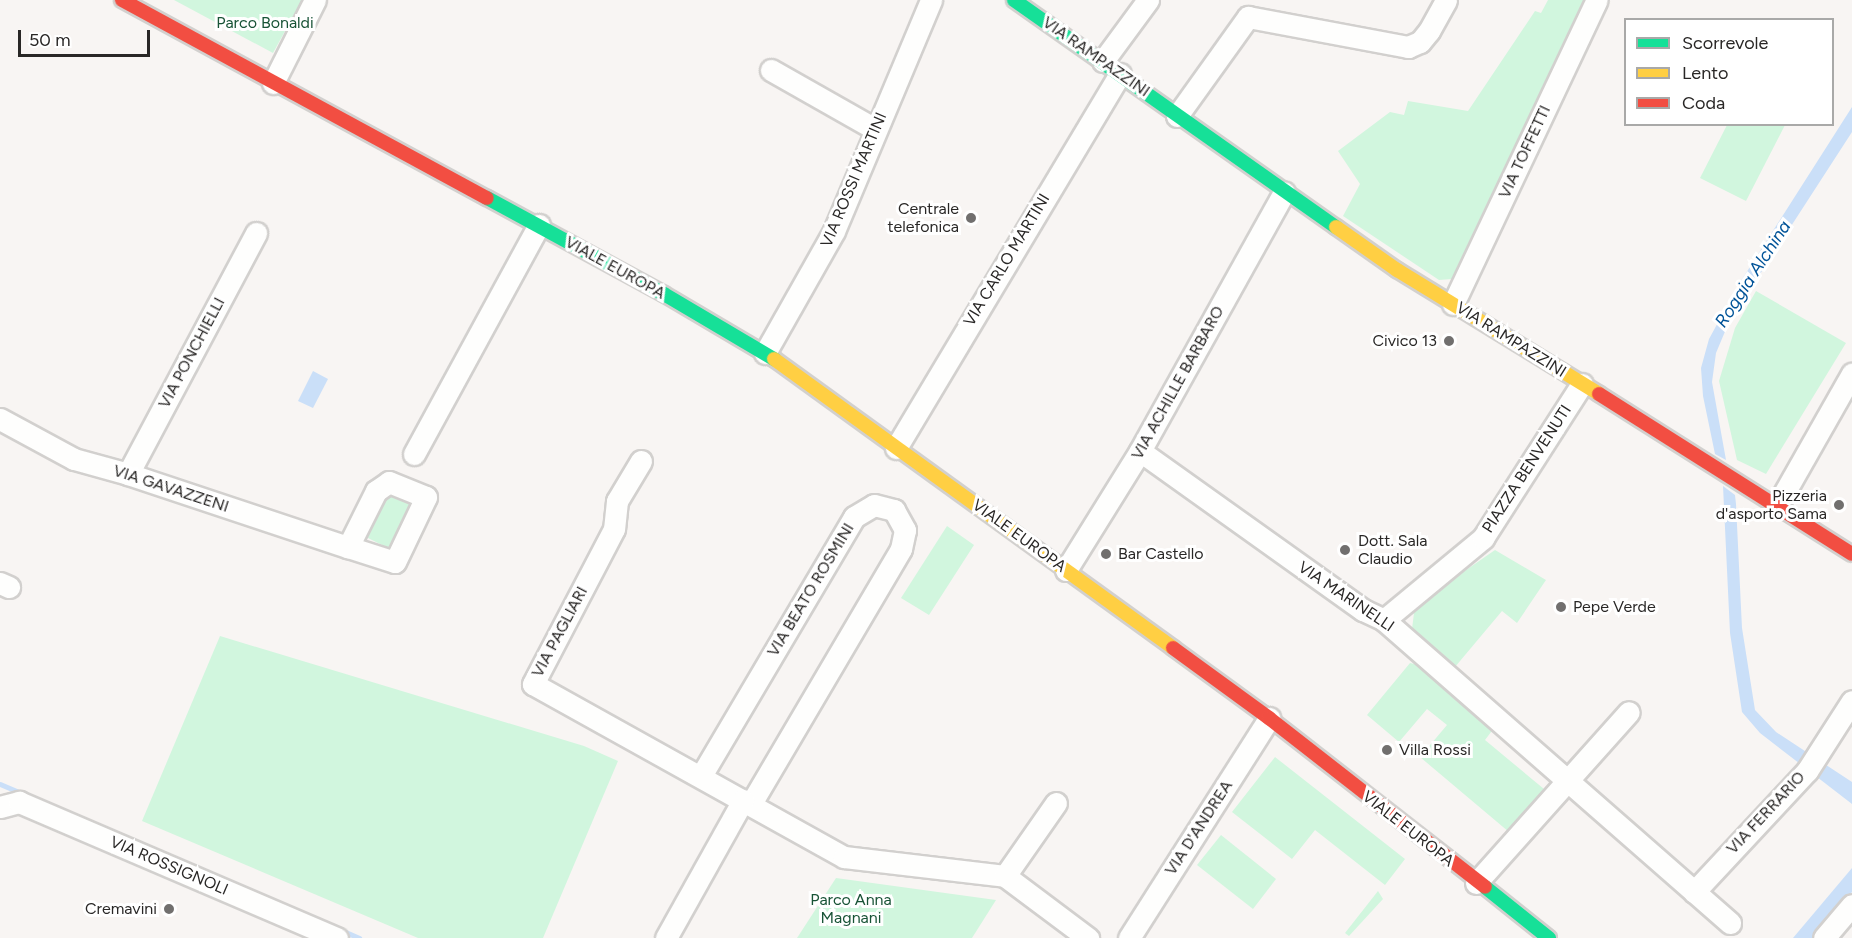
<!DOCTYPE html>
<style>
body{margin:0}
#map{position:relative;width:1852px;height:938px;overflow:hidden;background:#f8f5f3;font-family:Figtree,sans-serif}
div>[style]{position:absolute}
.green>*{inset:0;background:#d1f6de}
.water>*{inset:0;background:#cadff8}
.stream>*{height:5px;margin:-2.5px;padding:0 2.5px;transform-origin:2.5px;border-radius:2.5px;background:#cadff8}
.roads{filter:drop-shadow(2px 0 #d2d0ce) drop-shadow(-2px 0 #d2d0ce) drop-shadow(0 2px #d2d0ce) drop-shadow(0 -2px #d2d0ce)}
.street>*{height:21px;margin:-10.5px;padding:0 10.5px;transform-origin:10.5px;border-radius:10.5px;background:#fefefd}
.fast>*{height:14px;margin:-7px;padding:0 7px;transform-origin:7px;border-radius:7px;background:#16e098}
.slow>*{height:14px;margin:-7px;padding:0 7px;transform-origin:7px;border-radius:7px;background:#ffcf43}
.jam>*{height:14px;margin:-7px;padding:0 7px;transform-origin:7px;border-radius:7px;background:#f24e42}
.dots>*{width:16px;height:16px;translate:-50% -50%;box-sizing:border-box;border:3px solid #fff;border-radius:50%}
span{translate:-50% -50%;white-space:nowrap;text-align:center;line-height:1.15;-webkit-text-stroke:6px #fff;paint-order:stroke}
.park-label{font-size:16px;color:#185336}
.street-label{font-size:16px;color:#292726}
.poi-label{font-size:16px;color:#292726}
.right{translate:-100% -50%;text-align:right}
.left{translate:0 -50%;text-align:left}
.water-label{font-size:18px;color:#005398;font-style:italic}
.legend{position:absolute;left:1624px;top:18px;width:210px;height:108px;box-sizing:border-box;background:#fff;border:2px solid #a9a9a8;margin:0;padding:8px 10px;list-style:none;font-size:18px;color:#292726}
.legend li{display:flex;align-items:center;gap:12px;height:30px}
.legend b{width:30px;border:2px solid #a9a9a8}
.scale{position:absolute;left:18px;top:30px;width:132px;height:27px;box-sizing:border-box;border:3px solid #292726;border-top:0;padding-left:8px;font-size:18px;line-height:21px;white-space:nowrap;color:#292726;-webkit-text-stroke:4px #fff;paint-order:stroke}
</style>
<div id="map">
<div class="green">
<div style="clip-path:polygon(174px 0,302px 0,273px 53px)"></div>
<div style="clip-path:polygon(1548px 0,1588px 0,1452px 279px,1439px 280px,1343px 216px,1360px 184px,1338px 151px,1390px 112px,1404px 115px,1408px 101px,1468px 111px,1535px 11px,1541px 13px)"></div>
<div style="clip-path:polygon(1727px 125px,1785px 125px,1746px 201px,1700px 178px)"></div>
<div style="clip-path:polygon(1756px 291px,1846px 343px,1766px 474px,1737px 460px,1719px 381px,1735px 328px)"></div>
<div style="clip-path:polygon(388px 492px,413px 501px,390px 549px,366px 537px)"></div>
<div style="clip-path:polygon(947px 526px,974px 545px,929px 615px,901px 598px)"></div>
<div style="clip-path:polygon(1495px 550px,1546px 580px,1517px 623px,1502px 611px,1455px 667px,1419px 638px,1412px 629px,1414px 613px,1430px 595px)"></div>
<div style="clip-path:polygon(220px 636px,584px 746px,618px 761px,543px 938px,418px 938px,142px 821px)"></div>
<div style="clip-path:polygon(1410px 663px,1418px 665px,1494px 728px,1485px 740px,1544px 789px,1509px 832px,1420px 757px,1447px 725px,1427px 709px,1399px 742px,1367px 715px)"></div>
<div style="clip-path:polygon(1275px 757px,1405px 859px,1385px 885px,1315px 830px,1292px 859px,1232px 812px)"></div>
<div style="clip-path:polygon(1221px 835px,1276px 879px,1253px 909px,1197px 865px)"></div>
<div style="clip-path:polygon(836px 878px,996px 900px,972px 938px,797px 938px)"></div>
<div style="clip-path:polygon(1378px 891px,1383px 899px,1349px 936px,1345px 933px)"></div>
</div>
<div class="water">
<div style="clip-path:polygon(1852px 107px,1852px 132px,1729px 322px,1716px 353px,1712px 382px,1726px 460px,1715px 454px,1703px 396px,1701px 368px,1709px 339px,1739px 284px)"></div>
<div style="clip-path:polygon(313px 371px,328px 379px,313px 408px,298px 401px)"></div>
<div style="clip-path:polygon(1723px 486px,1735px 495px,1736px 504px,1742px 628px,1755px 710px,1776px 732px,1852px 782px,1852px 804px,1760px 733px,1742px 712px,1730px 633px)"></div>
<div style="clip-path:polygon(1852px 868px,1852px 892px,1812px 938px,1793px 938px)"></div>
</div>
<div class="stream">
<div style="left:0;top:784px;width:25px;rotate:23deg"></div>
<div style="left:341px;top:930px;width:20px;rotate:24deg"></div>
</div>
<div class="roads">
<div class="street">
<div style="left:1103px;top:61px;width:76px;rotate:-53.6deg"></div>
<div style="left:771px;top:70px;width:120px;rotate:29.6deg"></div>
<div style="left:273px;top:83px;width:93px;rotate:-63.2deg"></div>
<div style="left:1177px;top:116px;width:122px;rotate:-54.4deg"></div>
<div style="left:1248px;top:17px;width:163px;rotate:10.6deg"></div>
<div style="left:1408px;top:47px;width:13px;rotate:-23deg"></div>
<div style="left:1420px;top:42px;width:14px;rotate:-51deg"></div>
<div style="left:1429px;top:31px;width:35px;rotate:-61deg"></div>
<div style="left:1453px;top:304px;width:336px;rotate:-64.7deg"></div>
<div style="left:765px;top:353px;width:140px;rotate:-60.5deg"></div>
<div style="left:834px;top:231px;width:251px;rotate:-67.2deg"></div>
<div style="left:0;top:419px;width:84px;rotate:28.4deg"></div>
<div style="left:74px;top:459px;width:56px;rotate:15.5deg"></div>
<div style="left:128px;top:474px;width:232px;rotate:18.4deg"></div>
<div style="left:348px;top:547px;width:49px;rotate:17.7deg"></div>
<div style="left:395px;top:562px;width:72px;rotate:-64.5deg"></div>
<div style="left:426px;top:497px;width:40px;rotate:-158deg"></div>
<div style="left:389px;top:482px;width:16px;rotate:145deg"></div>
<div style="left:376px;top:491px;width:63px;rotate:116.6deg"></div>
<div style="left:896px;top:448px;width:436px;rotate:-59.1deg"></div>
<div style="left:1140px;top:451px;width:274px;rotate:35.5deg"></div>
<div style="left:1363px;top:610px;width:23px;rotate:25deg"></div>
<div style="left:1384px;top:620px;width:460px;rotate:41.2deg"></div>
<div style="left:414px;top:454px;width:261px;rotate:-61.4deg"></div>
<div style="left:641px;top:461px;width:47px;rotate:121deg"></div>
<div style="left:617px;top:501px;width:28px;rotate:96deg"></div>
<div style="left:614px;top:529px;width:175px;rotate:117.6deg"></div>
<div style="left:533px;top:684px;width:356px;rotate:29.1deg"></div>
<div style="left:844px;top:857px;width:162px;rotate:6.7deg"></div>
<div style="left:1005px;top:876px;width:104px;rotate:36.8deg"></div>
<div style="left:128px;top:474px;width:273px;rotate:-62deg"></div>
<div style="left:1778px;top:504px;width:150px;rotate:-60.4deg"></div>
<div style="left:1066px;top:570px;width:140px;rotate:-58.1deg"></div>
<div style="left:1140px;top:451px;width:296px;rotate:-60.9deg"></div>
<div style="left:0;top:583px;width:10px;rotate:24deg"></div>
<div style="left:1384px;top:620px;width:129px;rotate:-39.6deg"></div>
<div style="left:1483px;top:538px;width:183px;rotate:-57.3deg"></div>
<div style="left:701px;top:776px;width:301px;rotate:-59.4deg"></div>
<div style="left:854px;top:517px;width:23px;rotate:-31deg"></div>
<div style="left:874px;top:505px;width:21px;rotate:14deg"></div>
<div style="left:894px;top:510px;width:23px;rotate:61deg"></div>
<div style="left:905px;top:530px;width:19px;rotate:102deg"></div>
<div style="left:901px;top:549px;width:296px;rotate:120.5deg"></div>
<div style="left:0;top:807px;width:20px;rotate:-15deg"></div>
<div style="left:19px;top:802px;width:346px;rotate:23.2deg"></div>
<div style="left:1005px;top:876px;width:89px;rotate:-55.1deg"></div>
<div style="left:1476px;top:883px;width:229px;rotate:-48.2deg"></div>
<div style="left:1694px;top:892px;width:166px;rotate:-47deg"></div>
<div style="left:1807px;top:771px;width:83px;rotate:-57.3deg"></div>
<div style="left:666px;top:938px;width:158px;rotate:-60.8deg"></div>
<div style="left:1129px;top:938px;width:261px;rotate:-57.5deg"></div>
<div style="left:1824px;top:938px;width:43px;rotate:-49.7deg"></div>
</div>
<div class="fast">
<div style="left:1014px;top:0;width:394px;rotate:35.2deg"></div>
<div style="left:487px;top:198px;width:201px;rotate:28.5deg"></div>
<div style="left:664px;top:294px;width:128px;rotate:30.6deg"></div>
<div style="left:1485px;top:887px;width:82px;rotate:38.6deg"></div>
</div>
<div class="slow">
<div style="left:1336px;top:227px;width:75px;rotate:35.2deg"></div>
<div style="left:1397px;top:270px;width:237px;rotate:31.5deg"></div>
<div style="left:774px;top:359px;width:493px;rotate:35.9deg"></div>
</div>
<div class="jam">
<div style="left:122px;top:0;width:415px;rotate:28.5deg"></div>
<div style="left:1599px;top:394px;width:299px;rotate:32.3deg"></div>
<div style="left:1173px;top:648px;width:119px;rotate:36.1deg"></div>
<div style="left:1269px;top:718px;width:274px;rotate:38deg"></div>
</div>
</div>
<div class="dots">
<div style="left:971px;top:218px;background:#716f6e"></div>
<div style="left:1449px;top:341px;background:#716f6e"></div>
<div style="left:1839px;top:505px;background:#716f6e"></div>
<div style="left:1345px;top:550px;background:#716f6e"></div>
<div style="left:1106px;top:554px;background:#716f6e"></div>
<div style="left:1561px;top:607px;background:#716f6e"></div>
<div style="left:1387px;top:750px;background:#716f6e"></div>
<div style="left:169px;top:909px;background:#716f6e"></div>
</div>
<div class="park-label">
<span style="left:265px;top:23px">Parco Bonaldi</span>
<span style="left:851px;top:909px">Parco Anna<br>Magnani</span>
</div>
<div class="street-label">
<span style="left:1096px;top:57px;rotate:35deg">VIA RAMPAZZINI</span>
<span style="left:1525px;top:152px;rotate:-65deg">VIA TOFFETTI</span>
<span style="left:854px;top:180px;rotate:-67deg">VIA ROSSI MARTINI</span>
<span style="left:1007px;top:260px;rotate:-59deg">VIA CARLO MARTINI</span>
<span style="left:615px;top:268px;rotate:29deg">VIALE EUROPA</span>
<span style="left:1511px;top:340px;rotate:32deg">VIA RAMPAZZINI</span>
<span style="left:192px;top:353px;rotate:-62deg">VIA PONCHIELLI</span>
<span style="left:1178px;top:383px;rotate:-61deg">VIA ACHILLE BARBARO</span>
<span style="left:1527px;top:469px;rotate:-57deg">PIAZZA BENVENUTI</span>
<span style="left:171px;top:489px;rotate:18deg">VIA GAVAZZENI</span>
<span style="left:1019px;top:536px;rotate:36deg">VIALE EUROPA</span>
<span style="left:811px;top:590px;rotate:-59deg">VIA BEATO ROSMINI</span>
<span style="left:1346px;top:597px;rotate:34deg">VIA MARINELLI</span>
<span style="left:560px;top:632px;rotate:-62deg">VIA PAGLIARI</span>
<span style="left:1766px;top:813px;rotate:-47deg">VIA FERRARIO</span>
<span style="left:1199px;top:828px;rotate:-57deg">VIA D'ANDREA</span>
<span style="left:1408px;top:829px;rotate:38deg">VIALE EUROPA</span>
<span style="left:169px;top:866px;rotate:23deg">VIA ROSSIGNOLI</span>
</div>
<div class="poi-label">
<span class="right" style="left:959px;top:218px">Centrale<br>telefonica</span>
<span class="right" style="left:1437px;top:341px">Civico 13</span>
<span class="right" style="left:1827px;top:505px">Pizzeria<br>d'asporto Sama</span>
<span class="left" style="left:1358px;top:550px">Dott. Sala<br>Claudio</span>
<span class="left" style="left:1118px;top:554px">Bar Castello</span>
<span class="left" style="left:1573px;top:607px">Pepe Verde</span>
<span class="left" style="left:1399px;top:750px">Villa Rossi</span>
<span class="right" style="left:157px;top:909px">Cremavini</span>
</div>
<div class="water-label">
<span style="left:1753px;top:274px;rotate:-57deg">Roggia Alchina</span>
</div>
<ul class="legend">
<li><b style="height:8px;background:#16e098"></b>Scorrevole</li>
<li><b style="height:8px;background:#ffcf43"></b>Lento</li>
<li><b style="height:8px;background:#f24e42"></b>Coda</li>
</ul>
<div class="scale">50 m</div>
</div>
